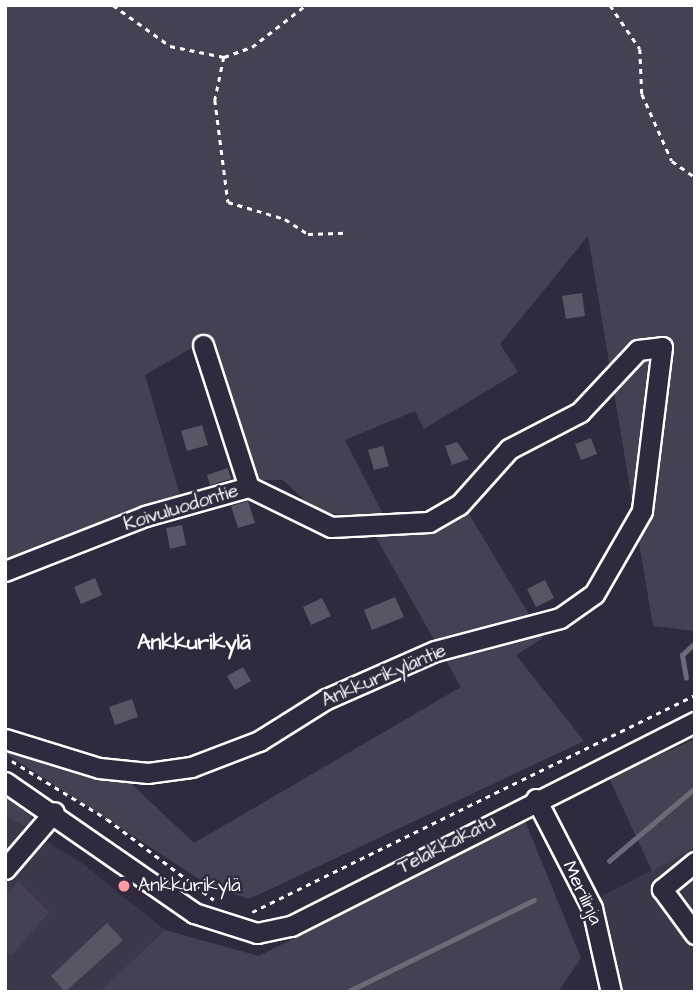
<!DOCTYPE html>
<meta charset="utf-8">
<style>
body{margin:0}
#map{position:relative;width:700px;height:997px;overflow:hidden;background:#2f2a3d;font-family:"Architects Daughter",sans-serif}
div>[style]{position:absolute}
.built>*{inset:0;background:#3c3749}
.green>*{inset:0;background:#464152}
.stream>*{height:4.5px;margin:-2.25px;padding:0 2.25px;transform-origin:2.25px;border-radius:2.25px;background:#6d6a77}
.building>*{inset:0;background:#595564}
.path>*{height:2.5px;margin-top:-1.25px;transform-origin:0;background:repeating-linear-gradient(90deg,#fff 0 5px,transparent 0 10px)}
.roads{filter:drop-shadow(2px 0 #fff) drop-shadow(-2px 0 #fff) drop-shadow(0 2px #fff) drop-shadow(0 -2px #fff)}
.minor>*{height:19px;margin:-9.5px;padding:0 9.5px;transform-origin:9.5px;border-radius:9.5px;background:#2f2a3d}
.dots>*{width:19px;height:19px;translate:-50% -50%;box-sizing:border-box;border:4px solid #2f2a3d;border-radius:50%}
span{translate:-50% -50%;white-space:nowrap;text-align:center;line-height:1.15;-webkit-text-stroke:5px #2f2a3d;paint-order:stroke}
.street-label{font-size:19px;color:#fff}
.poi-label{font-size:19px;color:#fff}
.left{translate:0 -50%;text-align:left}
.neighbourhood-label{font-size:21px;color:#fff;font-weight:700}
.frame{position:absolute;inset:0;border:7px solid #fff;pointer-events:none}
</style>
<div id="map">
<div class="built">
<div style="clip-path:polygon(5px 816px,82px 863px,165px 930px,99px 992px,5px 992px)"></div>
<div style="clip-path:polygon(695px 848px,695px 992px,621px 992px,598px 898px)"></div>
</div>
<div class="green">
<div style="clip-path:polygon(5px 5px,695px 5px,695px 631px,653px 626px,588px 236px,500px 344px,518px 372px,424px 429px,415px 411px,345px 440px,386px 520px,316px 511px,283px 480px,255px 480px,209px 338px,145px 375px,182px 502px,5px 565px)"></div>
<div style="clip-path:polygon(466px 509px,543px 638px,516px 655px,584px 741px,249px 899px,210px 886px,5px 753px,5px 743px,123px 776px,194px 843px,461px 687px,374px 534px)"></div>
<div style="clip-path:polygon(695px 739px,695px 848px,652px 871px,609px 778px)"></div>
<div style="clip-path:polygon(5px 792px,32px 810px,30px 830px,5px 816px)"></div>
<div style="clip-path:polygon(525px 821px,581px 958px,558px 992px,99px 992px,165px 930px,259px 956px)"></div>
<div style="clip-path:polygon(19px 882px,49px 912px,12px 955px,5px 953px,5px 894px)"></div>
</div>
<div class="stream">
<div style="left:686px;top:678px;width:23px;rotate:-100deg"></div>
<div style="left:682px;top:655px;width:18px;rotate:-43deg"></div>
<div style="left:609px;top:861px;width:113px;rotate:-40.3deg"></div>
<div style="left:347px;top:992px;width:208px;rotate:-26.2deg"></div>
</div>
<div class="building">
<div style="clip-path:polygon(582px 293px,585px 316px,566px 319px,562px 296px)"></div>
<div style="clip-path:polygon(202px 425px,208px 445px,187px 451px,181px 431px)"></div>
<div style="clip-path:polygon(591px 438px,597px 454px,581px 460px,575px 444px)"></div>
<div style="clip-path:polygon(457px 442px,469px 459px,452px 465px,445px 446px)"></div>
<div style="clip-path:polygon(383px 446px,389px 466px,374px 470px,368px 450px)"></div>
<div style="clip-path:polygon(228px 468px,231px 479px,210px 485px,207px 475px)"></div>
<div style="clip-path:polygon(248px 501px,255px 523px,238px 528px,231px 506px)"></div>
<div style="clip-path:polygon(182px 525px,186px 545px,170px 549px,166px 528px)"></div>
<div style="clip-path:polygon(95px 578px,102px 595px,81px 604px,74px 587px)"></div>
<div style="clip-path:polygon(545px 580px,554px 598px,536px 607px,527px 589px)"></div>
<div style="clip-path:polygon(395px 597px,404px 617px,372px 630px,364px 610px)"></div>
<div style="clip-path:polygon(322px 598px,331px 616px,311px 625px,303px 607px)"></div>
<div style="clip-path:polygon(243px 667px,251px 681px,235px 690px,227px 676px)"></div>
<div style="clip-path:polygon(132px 699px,138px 717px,115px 725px,109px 707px)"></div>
<div style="clip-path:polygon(107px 923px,123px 940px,65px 992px,51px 976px)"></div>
</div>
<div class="path">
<div style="left:113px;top:5px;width:70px;rotate:35.7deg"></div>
<div style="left:170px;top:46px;width:55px;rotate:11.5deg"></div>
<div style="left:224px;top:57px;width:30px;rotate:-20deg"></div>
<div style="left:252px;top:47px;width:68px;rotate:-37.9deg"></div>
<div style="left:610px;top:5px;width:53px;rotate:55.7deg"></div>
<div style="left:640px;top:49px;width:45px;rotate:87.5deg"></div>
<div style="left:642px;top:94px;width:73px;rotate:65.9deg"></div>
<div style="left:672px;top:161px;width:28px;rotate:35deg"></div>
<div style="left:224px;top:57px;width:44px;rotate:101.8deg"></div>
<div style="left:215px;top:100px;width:103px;rotate:82.7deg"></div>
<div style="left:228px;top:202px;width:59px;rotate:16.6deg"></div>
<div style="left:285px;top:219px;width:27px;rotate:33deg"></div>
<div style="left:308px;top:234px;width:38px;rotate:-2deg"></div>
<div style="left:12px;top:761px;width:111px;rotate:31.4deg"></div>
<div style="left:107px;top:819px;width:134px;rotate:37.1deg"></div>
<div style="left:252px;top:912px;width:493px;rotate:-26.1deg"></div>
</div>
<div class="roads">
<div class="minor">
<div style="left:203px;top:345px;width:149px;rotate:72.1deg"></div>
<div style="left:5px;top:571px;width:150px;rotate:-21.4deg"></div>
<div style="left:145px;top:516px;width:108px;rotate:-15.6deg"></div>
<div style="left:249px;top:487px;width:91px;rotate:26deg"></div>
<div style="left:331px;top:527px;width:98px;rotate:-2.9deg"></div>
<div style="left:429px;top:522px;width:34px;rotate:-30deg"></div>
<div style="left:459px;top:505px;width:75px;rotate:-48.2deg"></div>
<div style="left:509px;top:449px;width:80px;rotate:-27.5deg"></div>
<div style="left:580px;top:412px;width:85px;rotate:-46.9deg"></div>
<div style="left:638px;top:350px;width:24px;rotate:-7deg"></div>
<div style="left:662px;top:347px;width:165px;rotate:97deg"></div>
<div style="left:642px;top:511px;width:96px;rotate:120deg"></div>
<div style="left:594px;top:594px;width:42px;rotate:144.8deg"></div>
<div style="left:560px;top:618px;width:129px;rotate:165.2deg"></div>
<div style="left:435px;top:651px;width:119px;rotate:156.2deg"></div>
<div style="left:326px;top:699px;width:79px;rotate:147.9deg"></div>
<div style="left:259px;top:741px;width:73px;rotate:159.1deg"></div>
<div style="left:191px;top:767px;width:43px;rotate:172.1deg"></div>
<div style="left:148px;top:773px;width:49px;rotate:-174.2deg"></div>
<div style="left:99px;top:768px;width:98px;rotate:-162.9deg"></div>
<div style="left:5px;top:782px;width:230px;rotate:34.7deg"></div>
<div style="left:194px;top:913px;width:66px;rotate:17.6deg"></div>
<div style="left:257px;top:933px;width:35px;rotate:-12deg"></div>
<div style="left:291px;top:926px;width:453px;rotate:-26.8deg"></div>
<div style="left:536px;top:799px;width:123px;rotate:62.8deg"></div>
<div style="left:592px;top:908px;width:86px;rotate:77.3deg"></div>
<div style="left:695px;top:862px;width:43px;rotate:140.7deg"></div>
<div style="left:662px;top:889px;width:56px;rotate:53.7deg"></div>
<div style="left:5px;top:869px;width:75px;rotate:-49.3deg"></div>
</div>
</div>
<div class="dots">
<div style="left:124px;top:886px;background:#ff9aa2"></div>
</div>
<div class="street-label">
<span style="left:181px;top:508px;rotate:-17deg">Koivuluodontie</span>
<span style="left:384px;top:676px;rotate:-23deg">Ankkurikyläntie</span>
<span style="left:447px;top:845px;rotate:-27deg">Telakkakatu</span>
<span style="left:582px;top:893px;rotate:65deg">Merilinja</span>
</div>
<div class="poi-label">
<span class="left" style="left:138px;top:886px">Ankkurikylä</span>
</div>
<div class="neighbourhood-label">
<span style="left:194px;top:643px">Ankkurikylä</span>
</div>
<div class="frame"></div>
</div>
